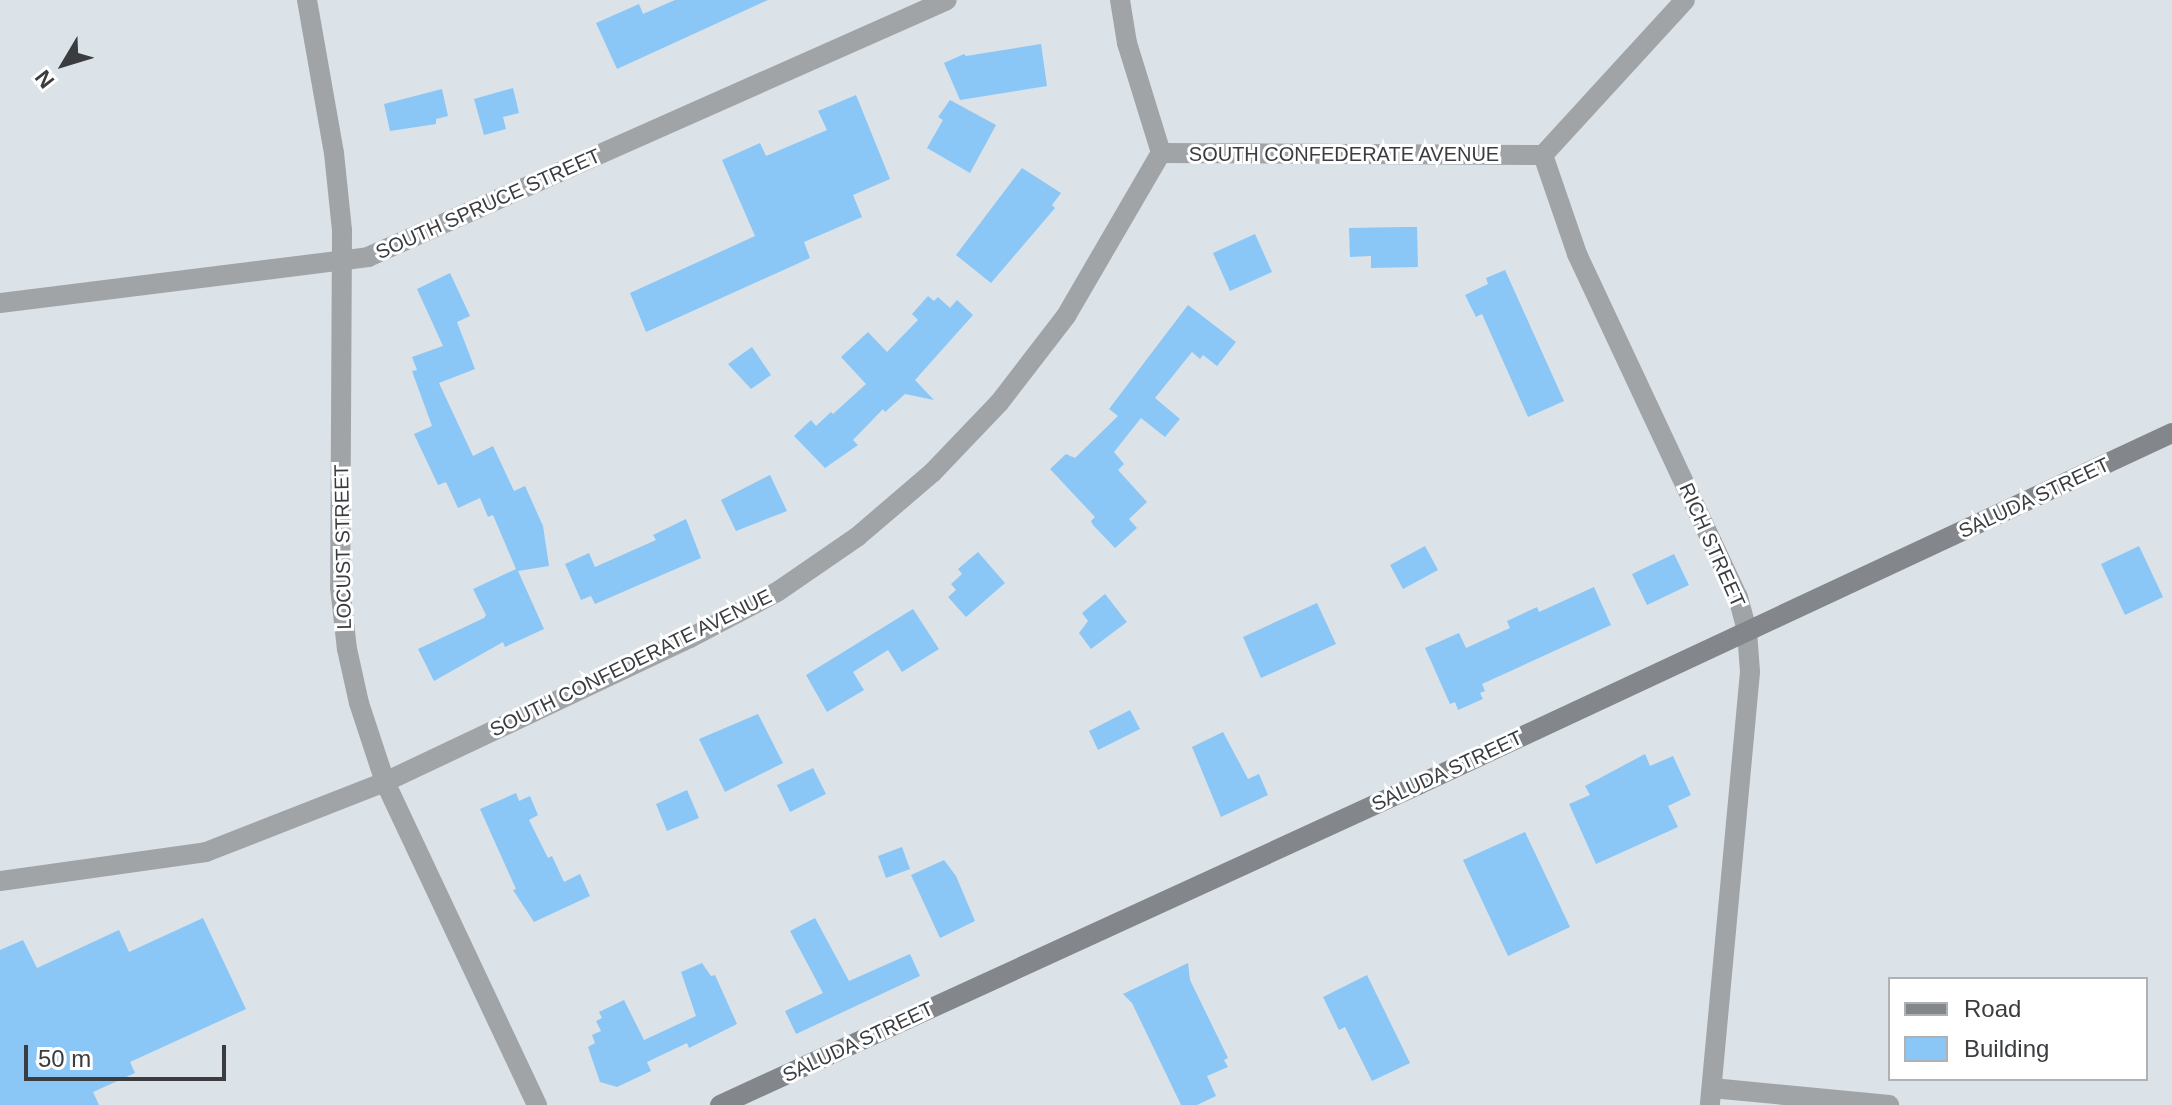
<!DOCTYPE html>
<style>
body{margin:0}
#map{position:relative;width:2172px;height:1105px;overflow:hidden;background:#dbe2e8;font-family:Helvetica,sans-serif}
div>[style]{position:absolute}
.building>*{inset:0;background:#8bc7f6}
.street>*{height:20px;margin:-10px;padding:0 10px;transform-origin:10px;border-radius:10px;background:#a1a4a7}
.secondary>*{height:20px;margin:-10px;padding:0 10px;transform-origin:10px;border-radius:10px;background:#83878b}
span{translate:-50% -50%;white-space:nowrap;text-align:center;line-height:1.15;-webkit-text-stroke:6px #fff;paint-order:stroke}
.street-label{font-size:20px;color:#3a3c3f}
.legend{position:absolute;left:1888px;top:977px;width:260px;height:104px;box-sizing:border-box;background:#fff;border:2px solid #b0b1b2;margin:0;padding:10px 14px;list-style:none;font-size:24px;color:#3a3c3f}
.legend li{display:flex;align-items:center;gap:16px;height:40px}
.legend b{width:40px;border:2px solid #b0b1b2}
.north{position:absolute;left:24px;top:24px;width:80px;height:80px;-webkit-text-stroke:6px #fff;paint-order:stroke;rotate:232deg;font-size:22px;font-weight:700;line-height:32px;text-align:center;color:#3a3c3f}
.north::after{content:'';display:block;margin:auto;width:28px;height:36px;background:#3a3c3f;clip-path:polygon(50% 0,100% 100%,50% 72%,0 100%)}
.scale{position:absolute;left:24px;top:1045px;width:202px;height:36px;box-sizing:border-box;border:4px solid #3a3c3f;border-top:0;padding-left:10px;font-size:24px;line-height:28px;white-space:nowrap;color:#3a3c3f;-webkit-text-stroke:6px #fff;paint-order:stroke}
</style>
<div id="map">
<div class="building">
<div style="clip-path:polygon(675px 0,768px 0,617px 69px,596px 23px,639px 4px,643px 14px)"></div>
<div style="clip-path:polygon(1041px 44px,1047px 86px,960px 100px,944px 63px,964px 54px,966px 56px)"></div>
<div style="clip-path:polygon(513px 88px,519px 113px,503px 117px,506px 129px,484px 135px,474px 99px)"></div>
<div style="clip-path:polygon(442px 89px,448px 116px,436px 119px,436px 124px,390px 131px,384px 104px)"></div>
<div style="clip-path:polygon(856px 95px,890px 179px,853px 195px,862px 217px,804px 242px,810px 258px,646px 332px,630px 293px,755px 236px,722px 160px,760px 143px,766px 156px,827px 130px,818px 111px)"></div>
<div style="clip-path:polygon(950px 100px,996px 125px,970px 173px,927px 148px,943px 120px,938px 117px)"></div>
<div style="clip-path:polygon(1022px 168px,1061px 193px,1052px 205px,1055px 208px,991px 283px,956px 255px)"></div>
<div style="clip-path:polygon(1403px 227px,1417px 227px,1418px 267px,1371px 268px,1371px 256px,1350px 257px,1349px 228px)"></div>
<div style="clip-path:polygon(1255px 234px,1272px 272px,1230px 291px,1213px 253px)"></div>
<div style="clip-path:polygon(1505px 270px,1564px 401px,1528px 417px,1482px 314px,1476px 317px,1465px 295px,1488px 284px,1486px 278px)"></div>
<div style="clip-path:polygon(450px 273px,470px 316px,457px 322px,475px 369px,439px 383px,473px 456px,493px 446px,514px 491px,525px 486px,543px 526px,549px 566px,518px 571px,544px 629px,505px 647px,503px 642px,434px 681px,418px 649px,484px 618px,486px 615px,473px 589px,516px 569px,493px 515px,488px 517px,480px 498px,458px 508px,446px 482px,438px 485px,414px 434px,432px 426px,412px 371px,417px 370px,412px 357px,443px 346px,417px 289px)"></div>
<div style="clip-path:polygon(928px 296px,934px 301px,938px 297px,950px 308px,957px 300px,973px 315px,915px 380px,934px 400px,905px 394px,885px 412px,883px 409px,853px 440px,858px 445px,825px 468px,794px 436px,811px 420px,816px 426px,831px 412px,833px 414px,866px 384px,841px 357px,868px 332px,887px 352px,918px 320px,912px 314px)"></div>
<div style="clip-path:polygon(1188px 305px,1236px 342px,1217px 366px,1203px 355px,1200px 359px,1192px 352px,1155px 398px,1180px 419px,1165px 437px,1141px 418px,1114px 452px,1124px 464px,1118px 470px,1147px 502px,1129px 519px,1137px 528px,1115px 548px,1093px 525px,1091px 521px,1095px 517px,1050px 469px,1066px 454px,1075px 458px,1118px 416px,1109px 409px)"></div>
<div style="clip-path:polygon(752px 347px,771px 375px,751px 389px,728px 364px)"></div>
<div style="clip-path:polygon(770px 475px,787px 511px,736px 531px,721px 500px)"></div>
<div style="clip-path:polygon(686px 519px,701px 558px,595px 604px,591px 596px,581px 600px,565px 564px,589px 553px,595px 567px,656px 540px,653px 535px)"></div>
<div style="clip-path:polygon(1425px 546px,1438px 570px,1403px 589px,1390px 565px)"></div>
<div style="clip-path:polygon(2139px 546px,2163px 597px,2125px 615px,2101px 564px)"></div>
<div style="clip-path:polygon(978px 552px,1005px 583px,966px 617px,948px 597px,956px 590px,951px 584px,962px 574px,958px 569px)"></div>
<div style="clip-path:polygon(1674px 554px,1689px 585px,1647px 605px,1632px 574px)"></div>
<div style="clip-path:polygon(1594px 587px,1611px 625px,1482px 684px,1485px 691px,1480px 693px,1483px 699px,1458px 710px,1455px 702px,1450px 704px,1425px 648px,1459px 633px,1466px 648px,1510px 628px,1507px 621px,1537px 607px,1539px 612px)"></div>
<div style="clip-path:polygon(1105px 594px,1127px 622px,1091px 649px,1079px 633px,1088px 621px,1082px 613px)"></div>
<div style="clip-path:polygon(1317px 603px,1336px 644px,1261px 678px,1243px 637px)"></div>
<div style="clip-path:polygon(913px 609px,939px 649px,902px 672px,888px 650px,853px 672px,864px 690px,827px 712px,806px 675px)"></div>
<div style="clip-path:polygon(1130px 710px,1140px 729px,1098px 750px,1089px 731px)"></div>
<div style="clip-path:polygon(758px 714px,783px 763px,725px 792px,699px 739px)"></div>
<div style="clip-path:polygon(1223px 732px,1248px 779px,1259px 774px,1268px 795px,1221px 817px,1192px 747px)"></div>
<div style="clip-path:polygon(1645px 754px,1650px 766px,1673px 756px,1691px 795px,1668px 806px,1678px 827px,1596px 864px,1569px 804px,1590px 795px,1585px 786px)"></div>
<div style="clip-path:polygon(813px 768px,826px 794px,790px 812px,777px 785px)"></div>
<div style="clip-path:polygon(687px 790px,699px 818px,667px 831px,656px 804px)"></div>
<div style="clip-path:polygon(516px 793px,519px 801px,530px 796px,538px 815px,529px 820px,548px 858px,552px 856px,564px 882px,580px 874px,590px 896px,534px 922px,513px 890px,516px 889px,480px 809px)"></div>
<div style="clip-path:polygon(1525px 832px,1570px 927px,1508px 956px,1463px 860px)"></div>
<div style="clip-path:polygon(902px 847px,910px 869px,886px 878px,878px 856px)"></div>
<div style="clip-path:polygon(944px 860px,956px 876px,975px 921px,940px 938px,911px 875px)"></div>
<div style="clip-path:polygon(203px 918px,246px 1009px,130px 1062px,135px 1073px,93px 1092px,99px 1105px,0 1105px,0 950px,23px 940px,37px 968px,119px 930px,129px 952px)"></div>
<div style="clip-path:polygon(815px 918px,849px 981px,910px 954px,920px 976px,796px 1034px,785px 1011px,823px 993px,790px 931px)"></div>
<div style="clip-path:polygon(702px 963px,711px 976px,715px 975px,737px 1024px,689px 1048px,687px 1043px,647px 1062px,651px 1071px,617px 1087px,600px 1082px,588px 1047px,595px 1043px,592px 1035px,601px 1031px,596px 1021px,602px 1018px,599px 1012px,624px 1000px,644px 1040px,696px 1016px,681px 972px)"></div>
<div style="clip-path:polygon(1188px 963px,1190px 980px,1228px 1058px,1224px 1060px,1228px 1067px,1207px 1076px,1216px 1096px,1197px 1105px,1181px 1105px,1132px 1003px,1123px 994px)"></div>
<div style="clip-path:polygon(1367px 975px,1410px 1063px,1372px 1081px,1345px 1027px,1339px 1030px,1323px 997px)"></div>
</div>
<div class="street">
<div style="left:307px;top:0;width:155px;rotate:80deg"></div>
<div style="left:334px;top:153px;width:78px;rotate:84.1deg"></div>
<div style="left:342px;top:231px;width:356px;rotate:90.3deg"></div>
<div style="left:340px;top:587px;width:62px;rotate:83.6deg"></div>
<div style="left:347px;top:649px;width:55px;rotate:77.5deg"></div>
<div style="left:359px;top:703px;width:83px;rotate:71.8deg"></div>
<div style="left:385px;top:782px;width:357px;rotate:64.8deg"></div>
<div style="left:1120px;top:0;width:44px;rotate:80.8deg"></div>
<div style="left:1127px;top:43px;width:115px;rotate:72.8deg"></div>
<div style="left:1161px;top:153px;width:382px;rotate:0.3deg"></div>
<div style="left:1543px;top:155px;width:210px;rotate:-47.5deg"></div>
<div style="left:1543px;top:155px;width:105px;rotate:71deg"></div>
<div style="left:1577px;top:254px;width:379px;rotate:64.9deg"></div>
<div style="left:1738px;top:597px;width:35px;rotate:75deg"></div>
<div style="left:1747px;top:631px;width:41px;rotate:85.8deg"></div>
<div style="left:1750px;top:672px;width:435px;rotate:95.3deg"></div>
<div style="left:0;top:303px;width:371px;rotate:-7.1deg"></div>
<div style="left:368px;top:257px;width:633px;rotate:-23.93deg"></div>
<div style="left:0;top:881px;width:208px;rotate:-8deg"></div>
<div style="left:206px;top:852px;width:192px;rotate:-21.4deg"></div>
<div style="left:385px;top:782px;width:337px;rotate:-25.3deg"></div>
<div style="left:690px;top:638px;width:98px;rotate:-27.9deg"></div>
<div style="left:777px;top:592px;width:97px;rotate:-34.5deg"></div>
<div style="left:857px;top:537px;width:99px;rotate:-40.5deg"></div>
<div style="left:932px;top:473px;width:97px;rotate:-46.3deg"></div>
<div style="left:999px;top:403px;width:110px;rotate:-52.4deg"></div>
<div style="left:1066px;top:316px;width:189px;rotate:-59.8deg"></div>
<div style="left:1712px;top:1088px;width:178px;rotate:5.5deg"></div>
</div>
<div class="secondary">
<div style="left:720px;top:1105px;width:768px;rotate:-24.63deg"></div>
<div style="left:1418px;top:785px;width:832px;rotate:-25.03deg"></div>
</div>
<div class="street-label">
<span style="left:1344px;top:154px">SOUTH CONFEDERATE AVENUE</span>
<span style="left:488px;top:204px;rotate:-24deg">SOUTH SPRUCE STREET</span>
<span style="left:2034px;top:498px;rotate:-25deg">SALUDA STREET</span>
<span style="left:1712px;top:545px;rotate:66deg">RICH STREET</span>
<span style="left:343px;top:547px;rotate:-91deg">LOCUST STREET</span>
<span style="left:631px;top:663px;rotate:-26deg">SOUTH CONFEDERATE AVENUE</span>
<span style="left:1447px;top:771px;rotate:-25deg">SALUDA STREET</span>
<span style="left:858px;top:1042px;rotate:-25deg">SALUDA STREET</span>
</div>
<ul class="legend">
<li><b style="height:10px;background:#83878b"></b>Road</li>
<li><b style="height:22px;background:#8bc7f6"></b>Building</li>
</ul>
<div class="north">N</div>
<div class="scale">50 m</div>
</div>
